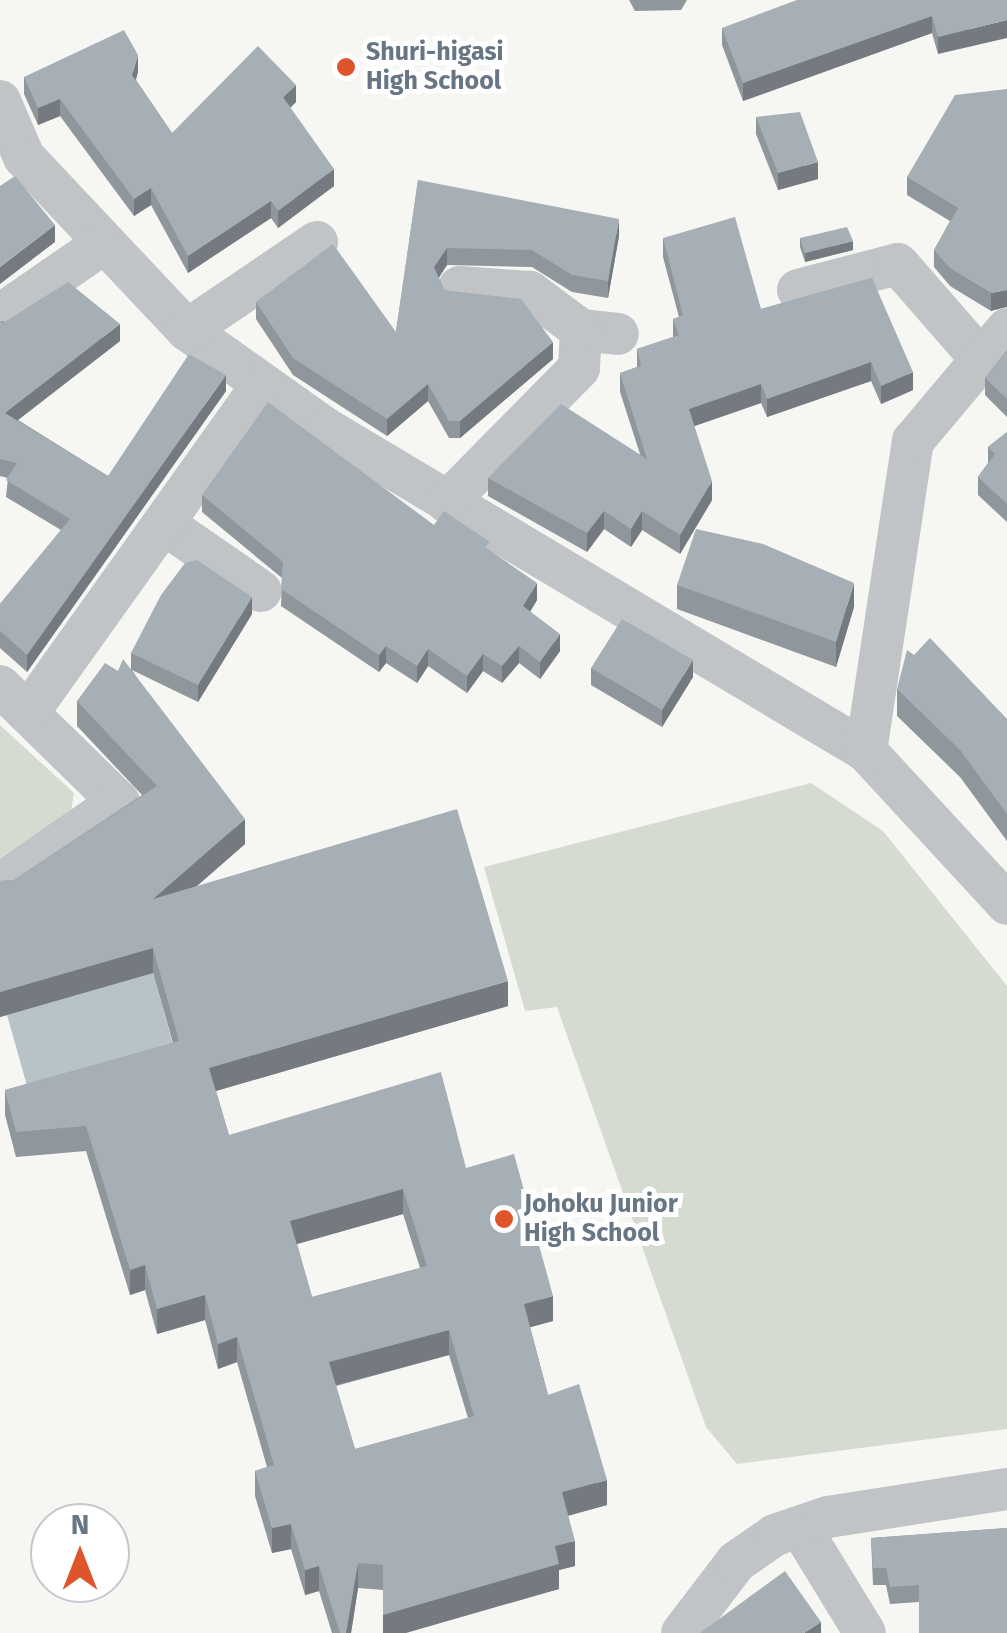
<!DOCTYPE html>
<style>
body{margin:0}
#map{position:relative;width:1007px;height:1633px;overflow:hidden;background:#f6f6f3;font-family:"Fira Sans",sans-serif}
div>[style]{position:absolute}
.green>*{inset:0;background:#d6dbd2}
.water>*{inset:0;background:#b8c3c8}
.minor>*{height:42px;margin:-21px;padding:0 21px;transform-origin:21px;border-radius:21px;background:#c0c4c7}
.wall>*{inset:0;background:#8f969c}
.shaded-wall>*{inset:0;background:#747a7f}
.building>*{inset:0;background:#a6afb5}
.dots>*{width:28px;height:28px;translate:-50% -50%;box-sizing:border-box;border:5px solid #fff;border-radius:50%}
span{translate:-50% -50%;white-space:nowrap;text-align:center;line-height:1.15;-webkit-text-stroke:10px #fff;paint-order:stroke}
.poi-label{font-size:25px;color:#667684;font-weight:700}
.left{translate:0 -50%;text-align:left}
.north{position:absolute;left:30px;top:1503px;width:100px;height:100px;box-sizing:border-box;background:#fff;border:2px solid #c2c8ce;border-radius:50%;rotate:0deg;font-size:28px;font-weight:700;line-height:40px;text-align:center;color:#667684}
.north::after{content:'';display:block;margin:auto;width:35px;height:45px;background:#df552b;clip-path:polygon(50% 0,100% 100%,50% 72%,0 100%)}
</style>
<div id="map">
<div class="green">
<div style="clip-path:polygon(0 725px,74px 793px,71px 811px,0 858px)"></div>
<div style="clip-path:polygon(811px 783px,883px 831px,1007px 986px,1007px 1429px,737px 1464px,706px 1427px,557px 1007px,525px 1011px,484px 867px)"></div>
</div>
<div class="water">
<div style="clip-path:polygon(153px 973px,179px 1066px,33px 1107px,7px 1015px)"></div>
</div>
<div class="minor">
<div style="left:0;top:101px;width:61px;rotate:66.8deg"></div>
<div style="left:24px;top:157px;width:238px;rotate:46.7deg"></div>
<div style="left:187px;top:330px;width:169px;rotate:35.4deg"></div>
<div style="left:325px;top:428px;width:630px;rotate:30.84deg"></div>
<div style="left:866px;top:751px;width:208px;rotate:47.3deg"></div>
<div style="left:798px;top:290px;width:103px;rotate:-14.6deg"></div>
<div style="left:898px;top:264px;width:126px;rotate:48.9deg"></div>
<div style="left:0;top:315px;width:121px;rotate:-34.6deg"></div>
<div style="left:187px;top:330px;width:157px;rotate:-34.1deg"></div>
<div style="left:581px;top:330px;width:37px;rotate:6deg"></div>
<div style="left:447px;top:502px;width:188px;rotate:-45.4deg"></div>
<div style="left:579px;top:368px;width:38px;rotate:-87deg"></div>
<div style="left:581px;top:330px;width:64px;rotate:-143.3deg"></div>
<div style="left:530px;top:292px;width:71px;rotate:-176deg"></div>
<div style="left:167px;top:526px;width:114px;rotate:34.7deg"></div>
<div style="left:0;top:686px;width:166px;rotate:44.3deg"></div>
<div style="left:119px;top:802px;width:145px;rotate:145.4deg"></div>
<div style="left:28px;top:713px;width:402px;rotate:-54.5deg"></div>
<div style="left:866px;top:751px;width:314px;rotate:-81.4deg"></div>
<div style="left:913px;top:441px;width:146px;rotate:-50deg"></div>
<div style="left:800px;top:1527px;width:124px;rotate:58.5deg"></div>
<div style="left:682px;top:1633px;width:89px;rotate:-52.7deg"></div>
<div style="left:736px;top:1562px;width:47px;rotate:-34.7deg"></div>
<div style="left:775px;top:1535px;width:56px;rotate:-18.8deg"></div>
<div style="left:828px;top:1517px;width:181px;rotate:-8.9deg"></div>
</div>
<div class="wall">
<div style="clip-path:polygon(629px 0,687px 0,681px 10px,635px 11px)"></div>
<div style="clip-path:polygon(1007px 0,938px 54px,932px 33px,743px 101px,722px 45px,722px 28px)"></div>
<div style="clip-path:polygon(138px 72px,136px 80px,172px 133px,296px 102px,290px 108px,334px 186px,278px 228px,271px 218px,188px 273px,151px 205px,134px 216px,60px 116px,38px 125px,24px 94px,24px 77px)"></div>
<div style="clip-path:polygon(1007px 89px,991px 311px,950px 286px,934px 267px,934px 250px,950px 221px,907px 195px,907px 177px)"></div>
<div style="clip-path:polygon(756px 117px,818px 179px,778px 190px,756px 134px)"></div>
<div style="clip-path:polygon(418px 180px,619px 236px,608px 298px,572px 292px,532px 267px,447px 265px,439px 278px,444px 290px,553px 359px,460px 438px,449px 438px,428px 401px,387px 436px,293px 375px,256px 319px,256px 302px,396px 332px)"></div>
<div style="clip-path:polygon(663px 238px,761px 309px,872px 278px,913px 390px,881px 404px,871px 381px,767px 417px,761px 403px,694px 426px,712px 500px,680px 554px,642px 530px,631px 547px,604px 529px,587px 552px,488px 496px,488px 478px,640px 454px,620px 392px,620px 373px,637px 367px,637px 349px,673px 337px,673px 319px,679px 317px,663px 257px)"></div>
<div style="clip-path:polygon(800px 238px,853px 250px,805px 262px,800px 247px)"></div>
<div style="clip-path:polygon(0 321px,120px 341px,18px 420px,108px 476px,226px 391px,27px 672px,0 648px,0 604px,61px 530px,6px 497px,8px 478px,0 476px)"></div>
<div style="clip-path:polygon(1007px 350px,1007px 417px,985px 395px,985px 378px)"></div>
<div style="clip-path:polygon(1007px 432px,1007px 522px,978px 495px,978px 477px,988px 463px,988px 447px)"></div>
<div style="clip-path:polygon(202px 495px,434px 525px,490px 551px,537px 600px,530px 612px,560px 651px,540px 679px,519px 663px,502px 683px,483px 671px,467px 693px,428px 666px,417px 683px,386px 663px,379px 672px,281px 606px,282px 578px,202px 512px)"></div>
<div style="clip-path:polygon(677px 585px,854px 607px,836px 667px,677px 609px)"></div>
<div style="clip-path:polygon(evenodd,252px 614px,198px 702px,132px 670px,245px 844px,197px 886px,508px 1006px,216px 1091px,229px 1135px,466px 1168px,553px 1321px,530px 1327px,548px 1395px,607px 1505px,568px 1516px,575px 1566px,559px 1570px,559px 1589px,383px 1633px,383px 1590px,358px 1588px,351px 1633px,332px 1633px,319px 1591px,305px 1595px,291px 1549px,272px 1553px,255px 1496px,255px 1471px,267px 1467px,237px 1362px,218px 1369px,205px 1320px,157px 1334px,145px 1290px,130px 1295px,86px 1151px,16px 1157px,5px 1115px,5px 1090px,173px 1043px,153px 973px,0 1017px,0 881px,14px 880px,142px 795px,77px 726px,77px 701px,118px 671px,131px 669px,131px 653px,252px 614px,403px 1214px,420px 1268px,312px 1297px,297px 1244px,403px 1214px,252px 614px,449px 1355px,468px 1418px,355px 1449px,336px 1386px,449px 1355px)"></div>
<div style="clip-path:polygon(591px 668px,693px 677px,662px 727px,591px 685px)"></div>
<div style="clip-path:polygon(897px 689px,1007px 719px,1007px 841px,960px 777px,897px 716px)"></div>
<div style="clip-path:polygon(1007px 1528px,919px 1602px,890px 1604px,886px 1585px,873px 1585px,871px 1538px)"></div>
</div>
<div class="shaded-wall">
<div style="clip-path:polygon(932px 16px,932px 33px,743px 101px,743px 83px)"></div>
<div style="clip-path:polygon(1007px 20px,1007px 38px,938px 54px,938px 37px)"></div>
<div style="clip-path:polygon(138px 55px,138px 72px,132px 92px,132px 75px)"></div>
<div style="clip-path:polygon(296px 85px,296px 102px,283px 114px,283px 97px)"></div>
<div style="clip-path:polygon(60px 99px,60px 116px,38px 125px,38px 108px)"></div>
<div style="clip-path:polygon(818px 162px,818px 179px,778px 190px,778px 173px)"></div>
<div style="clip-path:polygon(334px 169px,334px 186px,278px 228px,278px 211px)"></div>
<div style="clip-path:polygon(151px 188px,151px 205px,134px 216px,134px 199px)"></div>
<div style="clip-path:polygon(271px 201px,271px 218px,188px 273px,188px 256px)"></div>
<div style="clip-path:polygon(619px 219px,619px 236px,608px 298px,608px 281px)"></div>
<div style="clip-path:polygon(55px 225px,55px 242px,0 284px,0 267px)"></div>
<div style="clip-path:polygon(853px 241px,853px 250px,805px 262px,805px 253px)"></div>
<div style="clip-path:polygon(447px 248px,447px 265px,434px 284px,434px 267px)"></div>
<div style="clip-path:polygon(1007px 290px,1007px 307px,991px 311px,991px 293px)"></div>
<div style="clip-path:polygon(120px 324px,120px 341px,5px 430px,5px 413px)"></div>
<div style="clip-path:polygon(553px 342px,553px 359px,460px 438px,460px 421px)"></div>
<div style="clip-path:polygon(871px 362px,871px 381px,767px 417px,767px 399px)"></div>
<div style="clip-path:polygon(913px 372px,913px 390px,881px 404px,881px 386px)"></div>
<div style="clip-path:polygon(226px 375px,226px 391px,27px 672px,27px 655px)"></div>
<div style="clip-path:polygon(428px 384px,428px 401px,387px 436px,387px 419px)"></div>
<div style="clip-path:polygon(761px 384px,761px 403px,689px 428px,689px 409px)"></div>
<div style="clip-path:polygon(712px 481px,712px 500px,680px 554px,680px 535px)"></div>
<div style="clip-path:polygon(604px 511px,604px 529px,587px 552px,587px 533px)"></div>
<div style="clip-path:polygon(642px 511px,642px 530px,631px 547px,631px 529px)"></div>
<div style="clip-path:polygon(537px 583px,537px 600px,523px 623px,523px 606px)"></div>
<div style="clip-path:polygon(854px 583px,854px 607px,836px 667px,836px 642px)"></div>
<div style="clip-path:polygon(252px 597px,252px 614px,198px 702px,198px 685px)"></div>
<div style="clip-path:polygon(560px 634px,560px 651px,540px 679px,540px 662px)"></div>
<div style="clip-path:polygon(386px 646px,386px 663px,379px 672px,379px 655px)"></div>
<div style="clip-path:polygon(519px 646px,519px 663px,502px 683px,502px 666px)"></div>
<div style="clip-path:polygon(428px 649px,428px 666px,417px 683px,417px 666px)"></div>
<div style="clip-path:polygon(483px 654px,483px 671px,467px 693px,467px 676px)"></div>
<div style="clip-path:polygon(693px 660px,693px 677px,662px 727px,662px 710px)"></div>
<div style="clip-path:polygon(245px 819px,245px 844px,153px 924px,153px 899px)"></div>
<div style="clip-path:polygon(153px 948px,153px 973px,0 1017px,0 992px)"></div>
<div style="clip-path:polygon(508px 981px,508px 1006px,209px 1093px,209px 1068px)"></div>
<div style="clip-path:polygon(403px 1189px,403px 1214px,290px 1246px,290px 1221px)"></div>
<div style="clip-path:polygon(145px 1265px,145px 1290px,130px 1295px,130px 1270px)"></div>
<div style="clip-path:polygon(205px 1295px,205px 1320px,157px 1334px,157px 1309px)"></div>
<div style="clip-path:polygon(553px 1296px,553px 1321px,524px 1329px,524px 1304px)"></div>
<div style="clip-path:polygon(449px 1330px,449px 1355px,329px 1387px,329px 1362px)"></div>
<div style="clip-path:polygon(237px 1337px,237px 1362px,218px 1369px,218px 1344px)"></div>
<div style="clip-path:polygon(607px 1480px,607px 1505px,562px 1517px,562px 1492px)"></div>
<div style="clip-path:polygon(291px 1524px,291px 1549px,272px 1553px,272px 1528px)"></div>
<div style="clip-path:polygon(575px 1541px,575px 1566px,559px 1570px,559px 1589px,406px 1633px,383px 1633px,383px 1615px,555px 1546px)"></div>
<div style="clip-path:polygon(358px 1563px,358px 1588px,351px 1633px,346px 1633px)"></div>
<div style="clip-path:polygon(319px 1566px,319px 1591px,305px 1595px,305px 1570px)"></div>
<div style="clip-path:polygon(821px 1622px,821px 1633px,804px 1633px)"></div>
</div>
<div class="building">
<div style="clip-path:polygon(797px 0,1007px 0,1007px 20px,938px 37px,932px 16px,743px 83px,722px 28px)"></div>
<div style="clip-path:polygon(124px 30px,138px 55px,132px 75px,172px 133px,258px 46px,296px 85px,283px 97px,334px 169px,278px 211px,271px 201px,188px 256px,151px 188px,134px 199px,60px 99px,38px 108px,24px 77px)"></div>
<div style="clip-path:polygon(1007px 89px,1007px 290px,991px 293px,950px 268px,934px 250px,958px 208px,907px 177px,955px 95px)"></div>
<div style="clip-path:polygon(800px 112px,818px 162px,778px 173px,756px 117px)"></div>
<div style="clip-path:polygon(15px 176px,55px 225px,0 267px,0 186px)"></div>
<div style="clip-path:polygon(418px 180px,619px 219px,608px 281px,572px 275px,532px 250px,447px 248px,434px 267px,444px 290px,521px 299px,553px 342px,460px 421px,449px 421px,428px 384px,387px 419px,293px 358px,256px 302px,333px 244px,396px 332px)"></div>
<div style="clip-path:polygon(735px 217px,761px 309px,872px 278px,913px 372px,881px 386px,871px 362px,767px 399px,761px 384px,689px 409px,712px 481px,680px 535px,642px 511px,631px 529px,604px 511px,587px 533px,488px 478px,561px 404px,647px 459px,620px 373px,641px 366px,637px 349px,679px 335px,673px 319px,683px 315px,663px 238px)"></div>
<div style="clip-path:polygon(847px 227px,853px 241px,805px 253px,800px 238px)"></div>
<div style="clip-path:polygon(68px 282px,120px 324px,5px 413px,108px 476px,189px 354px,226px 375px,27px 655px,0 631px,0 604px,70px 519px,6px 480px,17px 463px,0 459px,0 321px,3px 323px)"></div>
<div style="clip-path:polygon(1007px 350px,1007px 399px,985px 378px)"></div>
<div style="clip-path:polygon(268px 402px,434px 525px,444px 511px,490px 542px,485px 547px,537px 583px,523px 606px,560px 634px,540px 662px,519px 646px,502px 666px,483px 654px,467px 676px,428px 649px,417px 666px,386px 646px,379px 655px,281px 589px,283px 562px,202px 495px)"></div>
<div style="clip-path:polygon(1007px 432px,1007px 504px,978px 477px,995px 454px,988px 447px)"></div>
<div style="clip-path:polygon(696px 529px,763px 544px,854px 583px,836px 642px,677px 585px)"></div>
<div style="clip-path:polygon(197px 560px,252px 597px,198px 685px,131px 653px,161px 595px,185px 563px)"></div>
<div style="clip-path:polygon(622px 619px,693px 660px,662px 710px,591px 668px)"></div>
<div style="clip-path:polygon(930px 638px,1007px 719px,1007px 814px,960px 750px,897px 689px,907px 650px,914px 655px)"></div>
<div style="clip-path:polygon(evenodd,123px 659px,245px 819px,153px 899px,457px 809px,508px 981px,209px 1068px,229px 1135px,441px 1072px,466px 1168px,514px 1154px,553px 1296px,524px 1304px,548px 1395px,579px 1384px,607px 1480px,562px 1492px,575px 1541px,555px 1546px,559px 1564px,383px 1615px,383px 1565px,358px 1563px,346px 1633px,340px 1633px,319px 1566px,305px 1570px,291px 1524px,272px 1528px,255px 1471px,274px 1465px,237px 1337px,218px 1344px,205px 1295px,157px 1309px,145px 1265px,130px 1270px,86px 1126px,16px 1132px,5px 1090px,179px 1041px,153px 948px,0 992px,0 881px,14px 880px,157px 786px,77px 701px,105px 663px,118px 671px,123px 659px,403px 1189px,427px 1266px,312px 1297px,290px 1221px,403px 1189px,123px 659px,449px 1330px,474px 1416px,355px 1449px,329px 1362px,449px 1330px)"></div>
<div style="clip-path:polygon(1007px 1528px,1007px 1633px,919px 1633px,919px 1585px,890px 1587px,886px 1568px,873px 1568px,871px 1538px)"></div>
<div style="clip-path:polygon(785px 1571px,821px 1622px,804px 1633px,700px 1633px)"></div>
</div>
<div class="dots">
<div style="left:346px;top:67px;background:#df552b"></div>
<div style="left:504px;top:1219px;background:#df552b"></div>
</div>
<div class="poi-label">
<span class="left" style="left:366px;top:67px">Shuri-higasi<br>High School</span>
<span class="left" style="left:524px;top:1219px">Johoku Junior<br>High School</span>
</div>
<div class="north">N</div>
</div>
